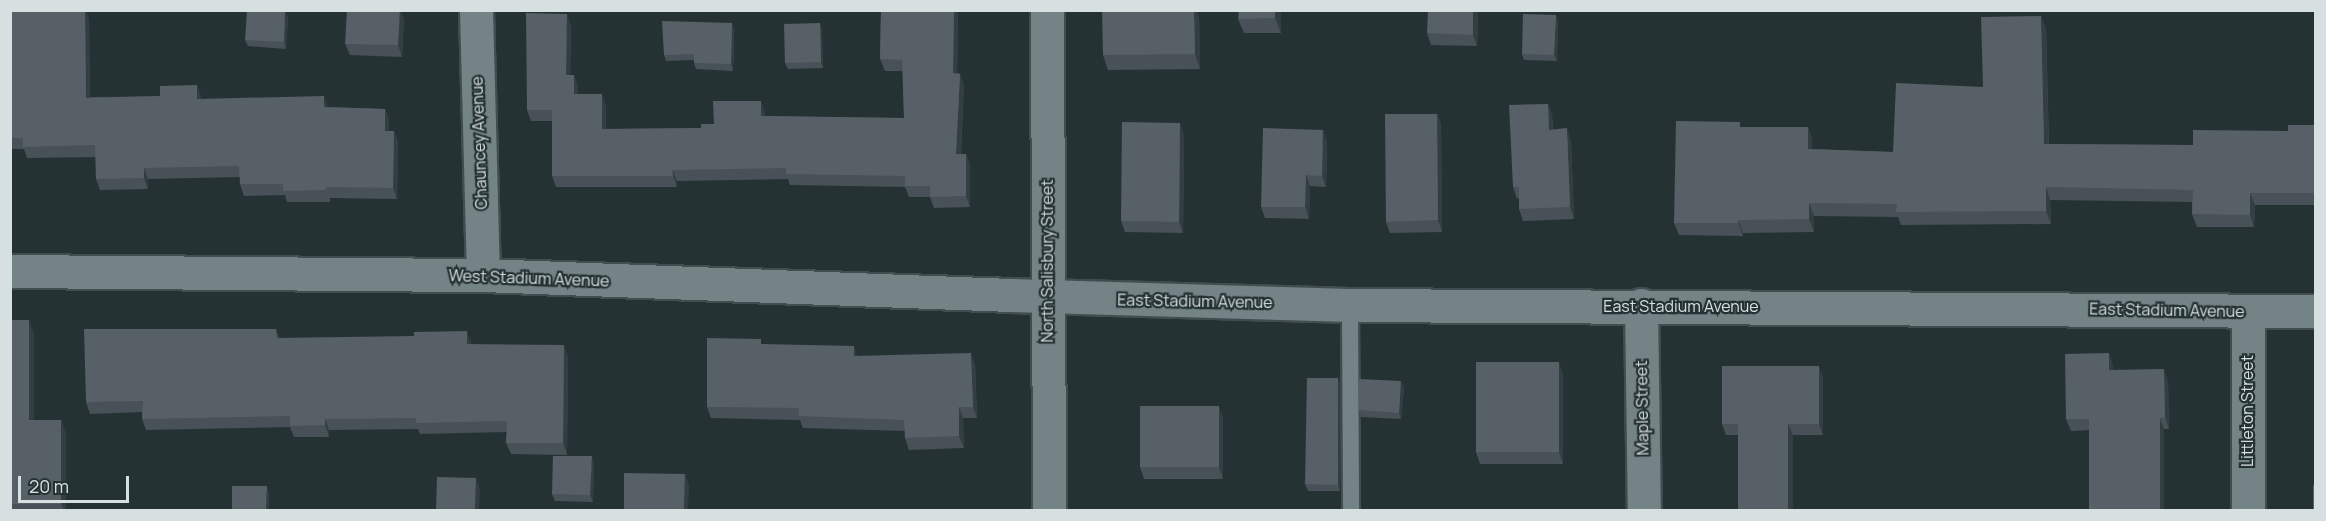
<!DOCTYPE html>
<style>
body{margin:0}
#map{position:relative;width:2326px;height:521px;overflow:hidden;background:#253234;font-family:Manrope,sans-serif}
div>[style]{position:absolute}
.roads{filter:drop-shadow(2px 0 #424d4f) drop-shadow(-2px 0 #424d4f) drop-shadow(0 2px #424d4f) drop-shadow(0 -2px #424d4f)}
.service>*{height:16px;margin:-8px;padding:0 8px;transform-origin:8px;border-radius:8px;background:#748385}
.minor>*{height:33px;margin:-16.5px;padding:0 16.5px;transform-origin:16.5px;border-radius:16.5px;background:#748385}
.tertiary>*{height:33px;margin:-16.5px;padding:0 16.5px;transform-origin:16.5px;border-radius:16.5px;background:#748385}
.wall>*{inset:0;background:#475157}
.shaded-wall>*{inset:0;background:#333e43}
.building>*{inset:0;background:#566066}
span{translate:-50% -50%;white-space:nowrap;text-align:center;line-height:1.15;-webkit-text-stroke:4.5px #253234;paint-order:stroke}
.street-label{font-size:16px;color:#d7e0e1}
.frame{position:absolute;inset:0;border:12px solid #d7e0e1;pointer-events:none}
.scale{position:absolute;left:18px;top:476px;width:111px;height:27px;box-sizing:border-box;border:3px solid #d7e0e1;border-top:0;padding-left:8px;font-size:18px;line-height:21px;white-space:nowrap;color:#d7e0e1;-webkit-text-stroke:4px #253234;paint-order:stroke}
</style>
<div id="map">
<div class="roads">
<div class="service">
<div style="left:1350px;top:305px;width:205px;rotate:89.7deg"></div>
</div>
<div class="minor">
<div style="left:476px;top:10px;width:265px;rotate:88.5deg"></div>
<div style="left:1641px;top:305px;width:205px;rotate:89.2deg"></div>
<div style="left:2248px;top:510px;width:199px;rotate:-90deg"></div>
</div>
<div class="tertiary">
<div style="left:1047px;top:10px;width:500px;rotate:89.77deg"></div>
<div style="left:10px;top:271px;width:473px;rotate:0.5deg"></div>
<div style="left:483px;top:275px;width:527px;rotate:2.17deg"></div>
<div style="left:1010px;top:295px;width:340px;rotate:1.7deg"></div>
<div style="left:1350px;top:305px;width:966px;rotate:0.36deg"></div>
</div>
</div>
<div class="wall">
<div style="clip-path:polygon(10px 10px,89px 19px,90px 97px,201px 96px,201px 99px,328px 107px,385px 109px,389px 120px,389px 131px,394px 131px,398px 142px,397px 199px,330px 198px,330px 202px,287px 202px,285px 195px,244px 196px,240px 184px,240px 177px,148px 179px,148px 189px,100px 190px,96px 179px,96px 157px,27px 158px,24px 149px,10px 149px)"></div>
<div style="clip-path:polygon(881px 10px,958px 10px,957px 73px,960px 74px,964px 85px,961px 154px,966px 154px,970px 165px,970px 207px,934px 208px,930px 197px,909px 197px,905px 187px,790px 185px,788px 179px,677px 181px,677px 187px,556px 187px,552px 176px,552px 121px,531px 121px,527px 110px,571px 25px,570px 75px,574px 75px,578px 87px,578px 94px,606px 106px,606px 129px,701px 128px,714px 124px,765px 112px,765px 116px,904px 118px,903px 71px,885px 71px,880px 59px)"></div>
<div style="clip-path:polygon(1281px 10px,1281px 33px,1244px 33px,1238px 19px)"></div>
<div style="clip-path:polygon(1478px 10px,1477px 46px,1431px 45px,1427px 33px)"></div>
<div style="clip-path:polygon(1556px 15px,1558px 21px,1557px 61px,1524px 60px,1522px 54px)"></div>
<div style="clip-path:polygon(288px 16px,286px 49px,248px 46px,245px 40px)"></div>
<div style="clip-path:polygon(1199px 17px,1200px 69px,1108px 70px,1103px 55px)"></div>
<div style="clip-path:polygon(404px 19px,402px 57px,350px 55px,345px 44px)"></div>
<div style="clip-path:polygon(732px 23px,734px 30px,733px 71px,696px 69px,694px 63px,694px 60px,666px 61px,664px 55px)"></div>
<div style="clip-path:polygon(820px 23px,822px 30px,823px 68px,788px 69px,785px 63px)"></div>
<div style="clip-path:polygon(2046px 28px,2049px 144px,2193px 145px,2288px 131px,2316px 125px,2316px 205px,2255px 205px,2254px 227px,2197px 227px,2192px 214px,2192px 202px,2050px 200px,2051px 224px,1901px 225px,1898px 217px,1814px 216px,1814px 232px,1743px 233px,1743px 236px,1679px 235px,1674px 223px,1742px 127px,1808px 127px,1812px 139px,1812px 149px,1893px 152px,1983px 87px)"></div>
<div style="clip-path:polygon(1548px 104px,1552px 115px,1553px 129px,1571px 140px,1574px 219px,1523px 221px,1519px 209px,1519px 198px,1517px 199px,1513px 187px)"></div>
<div style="clip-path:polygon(1437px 114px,1441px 125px,1442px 232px,1390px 233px,1386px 222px)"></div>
<div style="clip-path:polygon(1184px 134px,1183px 233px,1125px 232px,1121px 221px)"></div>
<div style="clip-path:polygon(1327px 141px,1326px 187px,1310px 186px,1309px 219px,1265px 218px,1261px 207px)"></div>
<div style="clip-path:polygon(10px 320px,34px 334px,34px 420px,61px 420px,66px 434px,66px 510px,10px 510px)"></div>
<div style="clip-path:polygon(276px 329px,279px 338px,471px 342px,471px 344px,568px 356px,567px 455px,511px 454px,506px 443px,507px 432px,420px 434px,418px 429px,329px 430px,329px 437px,294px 437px,290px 427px,146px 430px,142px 419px,142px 412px,90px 414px,86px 402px)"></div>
<div style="clip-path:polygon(763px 344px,858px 356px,975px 364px,977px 418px,963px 418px,964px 448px,909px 450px,905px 438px,905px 431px,803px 428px,800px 420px,711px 418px,707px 407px)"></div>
<div style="clip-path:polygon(2113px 365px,2113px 370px,2168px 381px,2169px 429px,2164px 429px,2164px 510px,2089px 430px,2071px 431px,2066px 419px)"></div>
<div style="clip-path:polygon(1563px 374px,1563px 464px,1480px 464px,1476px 452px)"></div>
<div style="clip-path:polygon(1823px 377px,1823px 435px,1793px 435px,1793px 510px,1738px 435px,1726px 435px,1722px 424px)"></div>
<div style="clip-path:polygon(1338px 378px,1340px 385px,1340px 491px,1308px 491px,1305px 484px)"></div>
<div style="clip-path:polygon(1404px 387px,1401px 419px,1361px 417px,1359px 410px)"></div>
<div style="clip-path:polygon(1223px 417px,1223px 479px,1144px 479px,1140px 467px)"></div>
<div style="clip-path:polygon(594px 463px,593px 502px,555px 501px,552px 494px)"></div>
</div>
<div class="shaded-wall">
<div style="clip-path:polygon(85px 10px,86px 10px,89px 19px,90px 109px,86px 98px)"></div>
<div style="clip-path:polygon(285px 10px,288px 16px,286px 49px,284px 42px)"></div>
<div style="clip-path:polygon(400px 10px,401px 10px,404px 19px,402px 57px,398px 45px)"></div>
<div style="clip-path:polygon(954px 10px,958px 10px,957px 84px,953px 73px)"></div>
<div style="clip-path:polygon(1194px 10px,1197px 10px,1199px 17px,1200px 69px,1195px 54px)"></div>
<div style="clip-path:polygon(1275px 10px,1281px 10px,1281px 33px,1275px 18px)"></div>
<div style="clip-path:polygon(1473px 10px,1478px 10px,1477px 46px,1473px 35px)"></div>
<div style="clip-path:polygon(567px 14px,571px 25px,570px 87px,566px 75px)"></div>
<div style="clip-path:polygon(1556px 15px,1558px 21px,1557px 61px,1554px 55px)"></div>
<div style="clip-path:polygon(2041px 16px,2046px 28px,2049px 157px,2044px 144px)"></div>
<div style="clip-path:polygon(732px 23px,734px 30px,733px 71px,731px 64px)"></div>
<div style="clip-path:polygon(820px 23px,822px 30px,823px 68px,821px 62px)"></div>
<div style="clip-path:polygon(960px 74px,964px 85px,960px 165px,956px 154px)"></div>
<div style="clip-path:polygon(574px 75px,578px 87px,578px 106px,574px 94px)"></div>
<div style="clip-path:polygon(197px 85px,201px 96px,201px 111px,197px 99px)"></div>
<div style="clip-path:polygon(602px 94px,606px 106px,606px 141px,602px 129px)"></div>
<div style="clip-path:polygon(324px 96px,328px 107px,328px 119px,324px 107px)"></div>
<div style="clip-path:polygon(761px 101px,765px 112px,765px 127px,761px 116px)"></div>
<div style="clip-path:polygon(1548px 104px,1552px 115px,1553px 141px,1549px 130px)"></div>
<div style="clip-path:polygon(385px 109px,389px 120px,389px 142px,385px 131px)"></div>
<div style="clip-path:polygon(1437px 114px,1441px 125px,1442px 232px,1438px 220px)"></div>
<div style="clip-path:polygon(1180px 123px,1184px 134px,1183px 233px,1179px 222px)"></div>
<div style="clip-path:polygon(1808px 127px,1812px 139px,1813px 162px,1808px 149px)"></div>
<div style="clip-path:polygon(1567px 128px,1571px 140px,1574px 219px,1570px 207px)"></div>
<div style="clip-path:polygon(1323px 130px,1327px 141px,1326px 187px,1322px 176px)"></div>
<div style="clip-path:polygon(394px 131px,398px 142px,397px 199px,393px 188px)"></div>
<div style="clip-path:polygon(966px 154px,970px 165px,970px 207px,966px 196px)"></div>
<div style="clip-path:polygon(144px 168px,148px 179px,148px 189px,144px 178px)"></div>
<div style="clip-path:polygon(672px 170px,677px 181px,677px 187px,673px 176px)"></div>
<div style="clip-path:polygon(1306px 175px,1310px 186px,1309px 219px,1305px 207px)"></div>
<div style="clip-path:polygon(2046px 187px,2050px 200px,2051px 224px,2046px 211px)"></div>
<div style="clip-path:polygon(2250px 193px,2255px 205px,2254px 227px,2250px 215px)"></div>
<div style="clip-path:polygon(1809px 203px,1814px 216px,1814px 232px,1809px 219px)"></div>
<div style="clip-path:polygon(1738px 220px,1743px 233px,1743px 236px,1738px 223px)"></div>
<div style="clip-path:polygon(29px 320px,34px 334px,34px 434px,29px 420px)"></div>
<div style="clip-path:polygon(467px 331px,471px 342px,471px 355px,467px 344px)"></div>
<div style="clip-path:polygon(564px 345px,568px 356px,567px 455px,563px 443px)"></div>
<div style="clip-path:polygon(854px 346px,858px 358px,854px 356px)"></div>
<div style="clip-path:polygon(971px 353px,975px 364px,977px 418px,973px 407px)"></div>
<div style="clip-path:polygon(2109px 353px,2113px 365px,2114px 381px,2109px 370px)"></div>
<div style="clip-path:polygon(1559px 362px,1563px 374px,1563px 464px,1559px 452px)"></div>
<div style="clip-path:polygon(1819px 366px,1823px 377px,1823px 435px,1819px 424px)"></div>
<div style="clip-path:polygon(2164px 369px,2168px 381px,2169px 429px,2165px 417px)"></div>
<div style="clip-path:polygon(1338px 378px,1340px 385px,1340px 491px,1338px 485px)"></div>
<div style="clip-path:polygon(1401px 381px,1404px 387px,1401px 419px,1399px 413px)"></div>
<div style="clip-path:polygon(1219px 406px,1223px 417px,1223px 479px,1219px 467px)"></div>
<div style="clip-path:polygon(959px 407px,963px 418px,964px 448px,959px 436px)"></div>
<div style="clip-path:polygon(2160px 418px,2164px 429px,2164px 510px,2160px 510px)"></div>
<div style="clip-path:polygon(325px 419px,329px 430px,329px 437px,325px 425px)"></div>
<div style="clip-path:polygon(61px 420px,66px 434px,66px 510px,64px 510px,61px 504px)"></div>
<div style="clip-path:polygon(1788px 424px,1793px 435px,1793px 510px,1788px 510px)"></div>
<div style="clip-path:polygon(592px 456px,594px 463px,593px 502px,590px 495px)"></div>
<div style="clip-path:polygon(685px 474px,689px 485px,688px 510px,684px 510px)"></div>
<div style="clip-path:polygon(476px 478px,480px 489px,479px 510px,475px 510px)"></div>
<div style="clip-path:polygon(267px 486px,269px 493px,269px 510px,266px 510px)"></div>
</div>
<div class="building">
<div style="clip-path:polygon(10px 10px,85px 10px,86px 98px,160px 96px,160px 86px,197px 85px,197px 99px,324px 96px,324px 107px,385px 109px,385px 131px,394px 131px,393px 188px,326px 187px,326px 190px,283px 191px,283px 184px,240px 184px,239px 166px,144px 168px,144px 178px,96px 179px,95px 145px,23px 147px,23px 138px,10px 138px)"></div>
<div style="clip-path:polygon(247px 10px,285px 10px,284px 42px,245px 40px)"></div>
<div style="clip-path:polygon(347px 10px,400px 10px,398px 45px,345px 44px)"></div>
<div style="clip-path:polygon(881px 10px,954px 10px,953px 73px,960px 74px,956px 154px,966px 154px,966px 196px,930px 197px,930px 186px,905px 186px,905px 176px,786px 174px,786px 168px,672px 170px,673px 176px,552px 176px,552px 110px,527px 110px,526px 13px,567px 14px,566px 75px,574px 75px,574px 94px,602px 94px,602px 129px,701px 128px,701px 124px,714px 124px,713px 101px,761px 101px,761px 116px,904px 118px,902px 60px,880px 59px)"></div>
<div style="clip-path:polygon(1102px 10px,1194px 10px,1195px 54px,1103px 55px)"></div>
<div style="clip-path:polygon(1239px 10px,1275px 10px,1275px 18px,1238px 19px)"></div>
<div style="clip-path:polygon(1428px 10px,1473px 10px,1473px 35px,1427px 33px)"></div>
<div style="clip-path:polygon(1523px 14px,1556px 15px,1554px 55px,1522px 54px)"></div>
<div style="clip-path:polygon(2041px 16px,2044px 144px,2193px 145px,2193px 130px,2288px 131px,2288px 125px,2316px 125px,2316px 193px,2250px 193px,2250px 215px,2192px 214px,2193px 190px,2046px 187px,2046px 211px,1896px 212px,1897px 204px,1809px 203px,1809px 219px,1738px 220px,1738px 223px,1674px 223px,1676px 121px,1740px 122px,1740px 127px,1808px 127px,1808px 149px,1893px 152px,1896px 83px,1983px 87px,1981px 17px)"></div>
<div style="clip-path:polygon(662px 21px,732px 23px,731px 64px,694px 63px,694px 54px,664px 55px)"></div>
<div style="clip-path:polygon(820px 23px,821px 62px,785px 63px,784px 24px)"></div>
<div style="clip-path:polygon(1548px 104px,1549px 130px,1567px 128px,1570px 207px,1519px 209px,1519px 187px,1513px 187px,1509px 105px)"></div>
<div style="clip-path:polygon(1385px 114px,1437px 114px,1438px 220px,1386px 222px)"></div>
<div style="clip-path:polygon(1122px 122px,1180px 123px,1179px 222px,1121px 221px)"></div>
<div style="clip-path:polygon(1263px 128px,1323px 130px,1322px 176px,1306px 175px,1305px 207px,1261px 207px)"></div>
<div style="clip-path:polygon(10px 320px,29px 320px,29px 420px,61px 420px,61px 504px,10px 504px)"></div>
<div style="clip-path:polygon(84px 329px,276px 329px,276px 338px,414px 336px,414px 332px,467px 331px,467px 344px,564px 345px,563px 443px,506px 443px,507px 421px,416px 423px,416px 418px,325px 419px,325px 425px,290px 426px,290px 416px,142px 419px,143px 401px,86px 402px)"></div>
<div style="clip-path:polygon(707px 338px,761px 339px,761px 344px,854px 346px,854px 356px,971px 353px,973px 407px,959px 407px,959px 436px,905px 438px,904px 420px,799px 416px,799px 408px,707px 407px)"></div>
<div style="clip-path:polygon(2109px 353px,2109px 370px,2164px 369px,2165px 417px,2160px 418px,2160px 510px,2089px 510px,2089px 419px,2066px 419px,2065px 354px)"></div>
<div style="clip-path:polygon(1476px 362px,1559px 362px,1559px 452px,1476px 452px)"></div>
<div style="clip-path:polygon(1722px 366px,1819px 366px,1819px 424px,1788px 424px,1788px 510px,1738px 510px,1738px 424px,1722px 424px)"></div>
<div style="clip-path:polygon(1307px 378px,1338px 378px,1338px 485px,1305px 484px)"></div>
<div style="clip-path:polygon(1359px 379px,1401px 381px,1399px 413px,1359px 410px)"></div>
<div style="clip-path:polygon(1140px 406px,1219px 406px,1219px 467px,1140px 467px)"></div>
<div style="clip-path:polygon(553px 456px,592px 456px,590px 495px,552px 494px)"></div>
<div style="clip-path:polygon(624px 473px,685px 474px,684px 510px,624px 510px)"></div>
<div style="clip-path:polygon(437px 477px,476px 478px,475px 510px,436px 510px)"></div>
<div style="clip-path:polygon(2313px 485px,2316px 485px,2316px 510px,2313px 510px)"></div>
<div style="clip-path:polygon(232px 486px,267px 486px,266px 510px,232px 510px)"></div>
</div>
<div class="street-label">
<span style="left:479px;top:143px;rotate:-92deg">Chauncey Avenue</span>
<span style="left:1047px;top:261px;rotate:-90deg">North Salisbury Street</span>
<span style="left:529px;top:278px;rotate:2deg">West Stadium Avenue</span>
<span style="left:1195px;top:301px;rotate:1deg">East Stadium Avenue</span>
<span style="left:1681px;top:306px">East Stadium Avenue</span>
<span style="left:2167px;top:310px;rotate:1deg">East Stadium Avenue</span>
<span style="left:1642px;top:408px;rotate:-91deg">Maple Street</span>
<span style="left:2247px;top:411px;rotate:-90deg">Littleton Street</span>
</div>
<div class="frame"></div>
<div class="scale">20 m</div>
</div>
